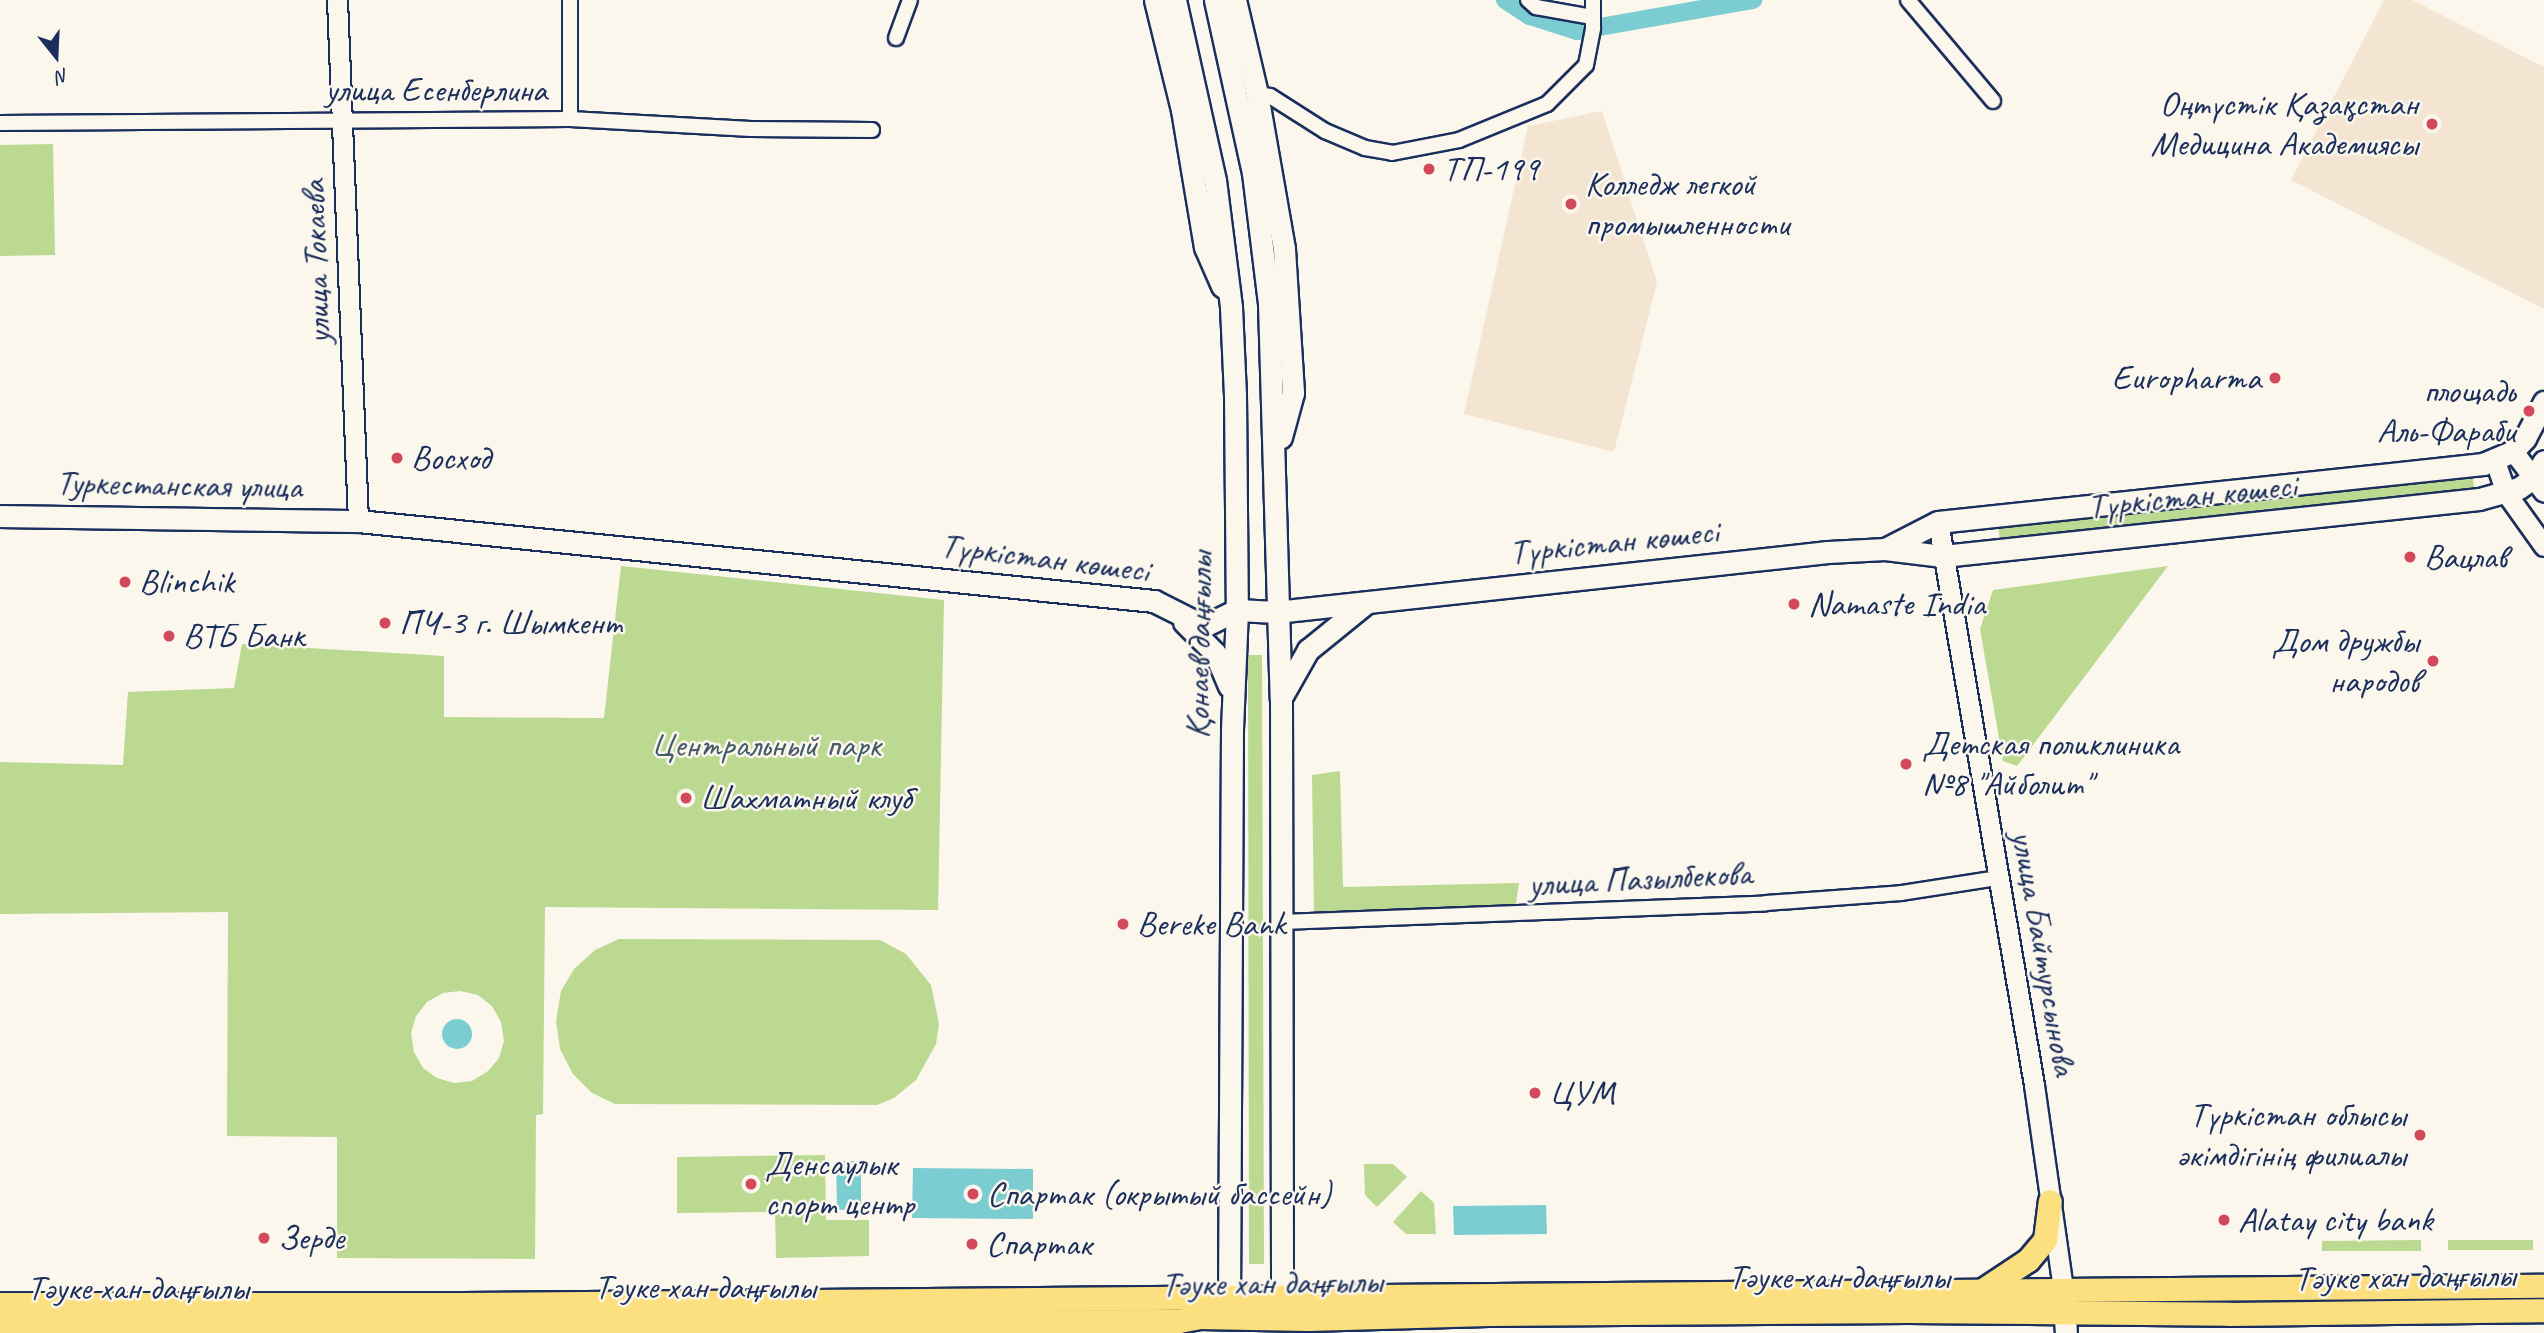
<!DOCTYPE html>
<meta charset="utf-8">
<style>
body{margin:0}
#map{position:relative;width:2544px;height:1333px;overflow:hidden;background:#fbf7ec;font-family:Caveat,sans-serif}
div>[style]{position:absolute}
.built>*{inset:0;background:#f4e5d2}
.green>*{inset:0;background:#bbd991}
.water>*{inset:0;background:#7bcdd1}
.round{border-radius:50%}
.canal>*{height:18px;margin:-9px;padding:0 9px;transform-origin:9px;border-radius:9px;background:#7bcdd1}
.roads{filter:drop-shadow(2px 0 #1b2f5e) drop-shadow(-2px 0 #1b2f5e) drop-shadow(0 2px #1b2f5e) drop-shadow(0 -2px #1b2f5e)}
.minor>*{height:14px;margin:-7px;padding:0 7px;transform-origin:7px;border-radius:7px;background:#fbf7ec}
.tertiary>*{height:19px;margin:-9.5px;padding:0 9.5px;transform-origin:9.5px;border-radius:9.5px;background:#fbf7ec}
.secondary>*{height:21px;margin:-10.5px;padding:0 10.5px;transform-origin:10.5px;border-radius:10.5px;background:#fbf7ec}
.primary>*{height:23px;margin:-11.5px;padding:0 11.5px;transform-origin:11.5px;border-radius:11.5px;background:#fce080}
.dots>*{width:19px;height:19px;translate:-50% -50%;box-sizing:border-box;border:4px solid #fbf7ec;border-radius:50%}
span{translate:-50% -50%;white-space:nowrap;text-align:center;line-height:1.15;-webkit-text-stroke:5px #fbf7ec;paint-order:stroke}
.street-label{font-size:35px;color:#1b2f5e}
.poi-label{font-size:35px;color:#1b2f5e}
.right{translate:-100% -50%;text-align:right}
.left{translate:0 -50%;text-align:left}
.park-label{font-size:35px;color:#435a6b}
.north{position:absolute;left:21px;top:21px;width:70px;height:70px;-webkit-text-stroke:5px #fbf7ec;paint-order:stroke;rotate:162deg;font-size:19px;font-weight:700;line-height:28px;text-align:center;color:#1b2f5e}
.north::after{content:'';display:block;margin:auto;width:24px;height:32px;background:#1b2f5e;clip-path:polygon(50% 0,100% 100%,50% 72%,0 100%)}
</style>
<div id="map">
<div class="built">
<div style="clip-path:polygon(2384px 0,2412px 0,2544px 67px,2544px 309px,2291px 180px)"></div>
<div style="clip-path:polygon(1602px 111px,1657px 282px,1614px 452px,1464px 414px,1528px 126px)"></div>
</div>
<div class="green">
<div style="clip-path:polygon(53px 144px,55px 255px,0 256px,0 145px)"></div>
<div style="clip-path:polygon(2471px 468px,2475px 492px,2001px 548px,1997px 518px)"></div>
<div style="clip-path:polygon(evenodd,621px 566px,944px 600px,938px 910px,545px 907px,543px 1114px,536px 1115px,535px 1259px,337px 1258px,337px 1137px,227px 1136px,228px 912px,0 914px,0 762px,123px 765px,128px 692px,234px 688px,242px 644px,444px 656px,444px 717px,604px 718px,621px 566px,460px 991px,478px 995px,492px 1006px,501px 1022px,504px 1041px,499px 1058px,488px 1071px,472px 1081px,454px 1083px,437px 1078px,423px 1068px,414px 1052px,411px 1033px,416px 1016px,427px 1002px,443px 993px,460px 991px)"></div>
<div style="clip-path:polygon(2168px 566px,2017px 766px,2003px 761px,1980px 629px,1993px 590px)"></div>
<div style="clip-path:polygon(1248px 655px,1262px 655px,1264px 1264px,1249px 1264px)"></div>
<div style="clip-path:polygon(1340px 771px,1343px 887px,1519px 883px,1515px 909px,1314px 913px,1312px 775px)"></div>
<div style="clip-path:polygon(619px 939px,880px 940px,906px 954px,931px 985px,939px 1024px,936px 1044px,916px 1080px,894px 1098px,877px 1105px,615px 1104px,592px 1093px,573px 1074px,560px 1049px,556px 1021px,561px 991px,574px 969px,595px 950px)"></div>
<div style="clip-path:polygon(825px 1155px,826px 1220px,869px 1220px,869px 1256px,776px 1258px,775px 1212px,677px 1213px,677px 1157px)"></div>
<div style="clip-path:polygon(1364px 1164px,1393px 1164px,1407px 1177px,1377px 1207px,1365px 1195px)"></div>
<div style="clip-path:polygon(1421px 1191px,1434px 1203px,1436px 1234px,1406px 1234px,1393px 1222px)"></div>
<div style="clip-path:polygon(2421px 1240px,2421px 1251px,2322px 1251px,2322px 1241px)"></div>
<div style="clip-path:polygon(2448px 1240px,2533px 1240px,2533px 1250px,2448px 1250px)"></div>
</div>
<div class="water">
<div class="round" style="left:442px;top:1019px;width:30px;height:30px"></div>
<div style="clip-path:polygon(836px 1161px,861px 1161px,861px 1209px,837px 1210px)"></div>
<div style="clip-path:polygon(913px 1168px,1033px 1169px,1033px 1219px,912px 1218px)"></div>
<div style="clip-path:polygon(1546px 1205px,1547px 1234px,1454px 1235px,1453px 1206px)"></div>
</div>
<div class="canal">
<div style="left:1505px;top:0;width:30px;rotate:33deg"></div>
<div style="left:1530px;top:16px;width:49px;rotate:17.7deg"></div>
<div style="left:1577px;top:31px;width:179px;rotate:-10deg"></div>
</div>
<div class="roads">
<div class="minor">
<div style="left:1528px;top:0;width:11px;rotate:41deg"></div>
<div style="left:1536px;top:7px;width:57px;rotate:10.1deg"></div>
<div style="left:1908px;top:0;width:132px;rotate:49.9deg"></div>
<div style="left:896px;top:38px;width:40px;rotate:-69.8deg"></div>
<div style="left:1257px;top:94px;width:13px;rotate:9deg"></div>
<div style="left:1270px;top:96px;width:65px;rotate:32.5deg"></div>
<div style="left:1325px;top:131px;width:43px;rotate:23deg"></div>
<div style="left:1365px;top:148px;width:27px;rotate:10deg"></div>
<div style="left:1392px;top:153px;width:68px;rotate:-11deg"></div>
<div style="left:1459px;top:140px;width:95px;rotate:-22.2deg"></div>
<div style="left:1547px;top:104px;width:55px;rotate:-45deg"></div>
<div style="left:1586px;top:65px;width:38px;rotate:-79deg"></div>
<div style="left:1593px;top:28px;width:28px;rotate:-90deg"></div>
<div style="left:570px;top:119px;width:119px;rotate:-90deg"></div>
<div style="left:0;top:123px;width:570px;rotate:-0.4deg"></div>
<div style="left:570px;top:119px;width:181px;rotate:3.2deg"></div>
<div style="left:751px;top:129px;width:121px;rotate:0.5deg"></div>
<div style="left:1282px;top:922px;width:484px;rotate:-2.2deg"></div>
<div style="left:1766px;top:903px;width:135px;rotate:-4.2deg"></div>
<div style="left:1901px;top:893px;width:98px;rotate:-8.8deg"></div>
</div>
<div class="tertiary">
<div style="left:337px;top:0;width:521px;rotate:87.69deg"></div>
<div style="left:2513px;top:451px;width:51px;rotate:52.9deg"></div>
<div style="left:2495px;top:461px;width:34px;rotate:71deg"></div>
<div style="left:2506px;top:493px;width:65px;rotate:54.4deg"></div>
<div style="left:1938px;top:522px;width:571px;rotate:80.32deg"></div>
<div style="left:2034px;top:1085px;width:207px;rotate:81.9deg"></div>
</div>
<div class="secondary">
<div style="left:1155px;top:0;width:113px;rotate:76.2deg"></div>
<div style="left:1182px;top:110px;width:139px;rotate:80.5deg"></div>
<div style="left:1205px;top:247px;width:43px;rotate:66.4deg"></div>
<div style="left:1175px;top:0;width:184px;rotate:77.5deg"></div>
<div style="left:1215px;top:180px;width:128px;rotate:82.8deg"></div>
<div style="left:1231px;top:307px;width:88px;rotate:87.4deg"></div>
<div style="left:1235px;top:395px;width:215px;rotate:89.5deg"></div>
<div style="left:1237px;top:610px;width:121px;rotate:92.4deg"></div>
<div style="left:1232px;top:731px;width:566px;rotate:90.3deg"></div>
<div style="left:1215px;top:0;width:177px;rotate:77.6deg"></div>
<div style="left:1253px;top:173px;width:132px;rotate:83deg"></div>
<div style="left:1269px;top:304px;width:395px;rotate:88.3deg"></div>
<div style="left:1281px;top:699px;width:598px;rotate:89.9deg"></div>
<div style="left:1235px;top:0;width:97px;rotate:76.8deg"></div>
<div style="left:1257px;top:94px;width:157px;rotate:80.1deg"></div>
<div style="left:1284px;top:249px;width:144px;rotate:86.4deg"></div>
<div style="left:1293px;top:393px;width:46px;rotate:105.3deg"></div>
<div style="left:0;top:516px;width:358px;rotate:0.8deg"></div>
<div style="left:358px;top:521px;width:800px;rotate:5.74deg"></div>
<div style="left:1154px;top:601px;width:56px;rotate:26.6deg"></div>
<div style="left:1204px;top:626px;width:37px;rotate:-26deg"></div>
<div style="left:1237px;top:610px;width:39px;rotate:3deg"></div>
<div style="left:1276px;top:612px;width:555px;rotate:-6.2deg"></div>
<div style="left:1828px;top:552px;width:57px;rotate:-3deg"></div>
<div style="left:1885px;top:549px;width:58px;rotate:6.9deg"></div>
<div style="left:1943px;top:556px;width:539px;rotate:-6.07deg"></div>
<div style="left:2479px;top:499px;width:41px;rotate:-15.4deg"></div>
<div style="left:2519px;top:488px;width:17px;rotate:-36deg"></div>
<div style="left:2533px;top:478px;width:20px;rotate:-57deg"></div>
<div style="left:1885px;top:549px;width:59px;rotate:-27deg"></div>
<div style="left:1938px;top:522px;width:548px;rotate:-6.07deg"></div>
<div style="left:2483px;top:464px;width:33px;rotate:-23deg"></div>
<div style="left:2513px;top:451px;width:18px;rotate:-47deg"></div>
<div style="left:2525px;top:438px;width:41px;rotate:-62.2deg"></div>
<div style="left:1184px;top:622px;width:44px;rotate:45deg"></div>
<div style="left:1215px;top:653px;width:36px;rotate:67deg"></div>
<div style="left:1283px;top:694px;width:51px;rotate:-60.4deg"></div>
<div style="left:1308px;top:650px;width:75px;rotate:-39deg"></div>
<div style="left:2064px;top:1297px;width:36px;rotate:87deg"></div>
</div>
<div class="primary">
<div style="left:1981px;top:1291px;width:56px;rotate:-33.4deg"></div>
<div style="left:2028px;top:1260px;width:26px;rotate:-50deg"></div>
<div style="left:2045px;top:1240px;width:39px;rotate:-83deg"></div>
<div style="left:0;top:1304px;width:461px"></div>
<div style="left:461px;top:1304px;width:2083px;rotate:-0.5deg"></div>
<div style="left:0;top:1323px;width:1179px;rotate:-0.1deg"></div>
<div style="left:1179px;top:1321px;width:20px;rotate:-11deg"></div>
<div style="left:1199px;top:1317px;width:109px;rotate:1.1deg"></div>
<div style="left:1308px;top:1319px;width:180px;rotate:-1.6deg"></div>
<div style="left:1488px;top:1314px;width:419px;rotate:-0.4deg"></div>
<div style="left:1907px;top:1311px;width:322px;rotate:0.5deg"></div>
<div style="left:2229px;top:1314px;width:315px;rotate:-0.7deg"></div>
</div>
</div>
<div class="dots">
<div style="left:2432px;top:124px;background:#d1495b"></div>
<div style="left:1429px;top:169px;background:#d1495b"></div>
<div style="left:1571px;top:204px;background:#d1495b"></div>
<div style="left:2275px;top:378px;background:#d1495b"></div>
<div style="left:2529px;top:411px;background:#d1495b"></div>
<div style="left:397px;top:458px;background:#d1495b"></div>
<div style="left:2410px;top:557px;background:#d1495b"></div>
<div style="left:125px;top:582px;background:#d1495b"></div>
<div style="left:1794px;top:604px;background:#d1495b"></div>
<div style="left:385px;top:623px;background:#d1495b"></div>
<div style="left:169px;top:636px;background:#d1495b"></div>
<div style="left:2433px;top:661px;background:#d1495b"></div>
<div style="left:1906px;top:764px;background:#d1495b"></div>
<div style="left:686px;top:798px;background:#d1495b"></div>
<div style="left:1123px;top:924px;background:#d1495b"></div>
<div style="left:1535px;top:1093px;background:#d1495b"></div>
<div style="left:2420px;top:1135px;background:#d1495b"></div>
<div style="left:751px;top:1184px;background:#d1495b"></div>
<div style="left:973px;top:1194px;background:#d1495b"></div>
<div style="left:2224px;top:1220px;background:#d1495b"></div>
<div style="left:264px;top:1238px;background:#d1495b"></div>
<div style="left:972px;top:1244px;background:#d1495b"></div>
</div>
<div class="street-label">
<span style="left:436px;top:90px">улица Есенберлина</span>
<span style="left:316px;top:262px;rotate:-92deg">улица Токаева</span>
<span style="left:179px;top:485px;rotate:1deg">Туркестанская улица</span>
<span style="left:2192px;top:496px;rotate:-6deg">Түркістан көшесі</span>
<span style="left:1614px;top:542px;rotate:-6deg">Түркістан көшесі</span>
<span style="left:1045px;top:558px;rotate:7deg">Түркістан көшесі</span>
<span style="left:1199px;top:645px;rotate:-89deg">Қонаев даңғылы</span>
<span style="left:1640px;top:879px;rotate:-3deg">улица Пазылбекова</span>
<span style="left:2044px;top:953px;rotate:80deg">улица Байтурсынова</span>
<span style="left:1839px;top:1277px">Тәуке хан даңғылы</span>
<span style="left:2405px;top:1277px;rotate:-1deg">Тәуке хан даңғылы</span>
<span style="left:1272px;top:1283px;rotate:-1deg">Тәуке хан даңғылы</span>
<span style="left:705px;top:1287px">Тәуке хан даңғылы</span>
<span style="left:138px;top:1288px">Тәуке хан даңғылы</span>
</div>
<div class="poi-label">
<span class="right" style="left:2418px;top:124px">Оңтүстік Қазақстан<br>Медицина Академиясы</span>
<span class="left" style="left:1443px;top:169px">ТП-199</span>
<span class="left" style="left:1585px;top:204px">Колледж легкой<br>промышленности</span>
<span class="right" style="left:2261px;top:378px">Europharma</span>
<span class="right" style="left:2515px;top:411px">площадь<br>Аль-Фараби</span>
<span class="left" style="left:411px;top:458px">Восход</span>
<span class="left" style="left:2424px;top:557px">Вацлав</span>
<span class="left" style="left:139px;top:582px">Blinchik</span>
<span class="left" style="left:1808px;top:604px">Namaste India</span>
<span class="left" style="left:399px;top:623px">ПЧ-3 г. Шымкент</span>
<span class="left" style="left:183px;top:636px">ВТБ Банк</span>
<span class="right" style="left:2419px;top:661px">Дом дружбы<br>народов</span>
<span class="left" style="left:1922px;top:764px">Детская поликлиника<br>№8 "Айболит"</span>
<span class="left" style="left:700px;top:798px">Шахматный клуб</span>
<span class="left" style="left:1137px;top:924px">Bereke Bank</span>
<span class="left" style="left:1549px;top:1093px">ЦУМ</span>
<span class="right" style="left:2406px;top:1135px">Түркістан облысы<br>әкімдігінің филиалы</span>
<span class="left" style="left:765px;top:1184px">Денсаулык<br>спорт центр</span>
<span class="left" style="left:987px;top:1194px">Спартак (окрытый бассейн)</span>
<span class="left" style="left:2238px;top:1220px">Alatay city bank</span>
<span class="left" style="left:278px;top:1238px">Зерде</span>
<span class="left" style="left:986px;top:1244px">Спартак</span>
</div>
<div class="park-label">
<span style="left:766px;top:745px">Центральный парк</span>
</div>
<div class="north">N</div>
</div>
